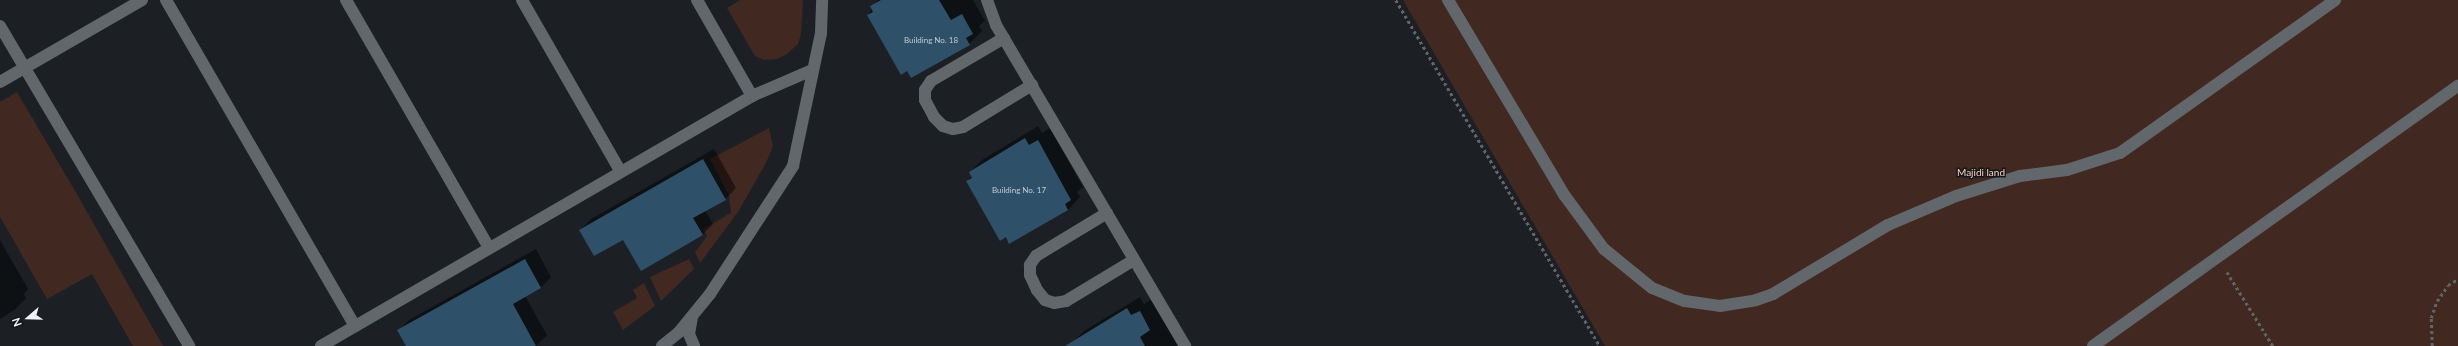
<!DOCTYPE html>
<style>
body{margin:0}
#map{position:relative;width:2458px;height:346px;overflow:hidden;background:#1c2024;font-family:Lato,sans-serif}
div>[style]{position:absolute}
.green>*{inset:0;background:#412821}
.shadow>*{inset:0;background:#0007}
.building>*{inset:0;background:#2e5169}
.path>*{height:2.5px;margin-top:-1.25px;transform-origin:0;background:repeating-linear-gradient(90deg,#616568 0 3px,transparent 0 6px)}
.minor>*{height:12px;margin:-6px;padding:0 6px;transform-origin:6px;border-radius:6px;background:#62676c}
span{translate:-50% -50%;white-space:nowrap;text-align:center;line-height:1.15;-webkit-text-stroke:3px #13171b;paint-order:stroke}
.number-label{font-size:8px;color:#c0cbd3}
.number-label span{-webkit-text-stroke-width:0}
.park-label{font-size:10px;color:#fcd0c3}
.north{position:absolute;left:8px;top:298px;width:40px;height:40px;-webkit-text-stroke:3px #13171b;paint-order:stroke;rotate:250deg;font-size:11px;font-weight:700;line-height:16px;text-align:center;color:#f0f4f6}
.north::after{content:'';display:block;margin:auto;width:14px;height:18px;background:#f0f4f6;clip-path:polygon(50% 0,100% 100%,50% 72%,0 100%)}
</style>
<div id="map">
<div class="green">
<div style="clip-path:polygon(740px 0,803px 0,801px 34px,798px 44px,787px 54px,777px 59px,764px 60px,755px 56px,727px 8px)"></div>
<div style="clip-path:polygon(1403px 0,2458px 0,2458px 346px,1605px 346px)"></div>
<div style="clip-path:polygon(17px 92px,78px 196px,163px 346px,133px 346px,92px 274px,47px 299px,10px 234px,0 217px,0 102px)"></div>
<div style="clip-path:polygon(769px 128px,773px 146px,766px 163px,738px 212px,700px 263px,695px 252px,707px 236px,703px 229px,731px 213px,729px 195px,710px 159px)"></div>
<div style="clip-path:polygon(689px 259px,694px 269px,661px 301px,650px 277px)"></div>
<div style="clip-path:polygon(644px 283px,655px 306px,623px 330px,613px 312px,637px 298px,633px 290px)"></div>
</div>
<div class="shadow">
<div style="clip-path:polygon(878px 0,973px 0,985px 21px,979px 26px,982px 31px,969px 44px,868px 15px)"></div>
<div style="clip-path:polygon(1038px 126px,1042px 133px,1050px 128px,1083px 187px,1077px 192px,1080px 197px,1068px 210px,967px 181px,972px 176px,970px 172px,982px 160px)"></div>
<div style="clip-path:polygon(714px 149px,736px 188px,725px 199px,705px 210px,713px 224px,702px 235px,624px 238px,580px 230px,591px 219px)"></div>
<div style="clip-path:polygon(0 240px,28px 289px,24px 294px,26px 298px,14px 310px,0 319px)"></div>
<div style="clip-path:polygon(536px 249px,551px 277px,541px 287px,525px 296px,547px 335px,536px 346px,407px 346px,399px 330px,409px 320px)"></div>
<div style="clip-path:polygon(1140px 297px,1144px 304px,1152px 299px,1179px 346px,1073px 346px,1072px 343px,1084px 331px)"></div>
</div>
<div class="building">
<div style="clip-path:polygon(881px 0,939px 0,951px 20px,962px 14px,973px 34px,966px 38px,970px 45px,911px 78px,907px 71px,901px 75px,867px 15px,873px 12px,870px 6px)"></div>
<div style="clip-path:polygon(1025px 138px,1029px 145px,1038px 140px,1071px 200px,1065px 204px,1068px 210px,1009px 244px,1006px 237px,1000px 241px,966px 181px,972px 178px,969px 172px)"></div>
<div style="clip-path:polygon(703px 159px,726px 200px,693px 218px,703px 235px,641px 271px,623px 240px,594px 256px,579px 230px)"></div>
<div style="clip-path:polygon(525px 259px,541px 288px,513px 304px,536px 346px,406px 346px,397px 330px)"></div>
<div style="clip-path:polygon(1127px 308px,1131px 315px,1140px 311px,1150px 330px,1140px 337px,1145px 346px,1065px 346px)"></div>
</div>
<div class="path">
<div style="left:1396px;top:0;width:402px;rotate:59.5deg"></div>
<div style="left:2227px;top:272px;width:87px;rotate:58.1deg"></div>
<div style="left:2432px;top:346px;width:28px;rotate:-92deg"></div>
<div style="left:2431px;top:318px;width:18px;rotate:-71deg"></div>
<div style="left:2437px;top:301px;width:19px;rotate:-55deg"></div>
<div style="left:2448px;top:285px;width:12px;rotate:-31deg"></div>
</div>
<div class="minor">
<div style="left:166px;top:0;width:377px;rotate:59.9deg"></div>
<div style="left:346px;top:0;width:286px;rotate:60deg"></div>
<div style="left:522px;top:0;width:198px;rotate:60.1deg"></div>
<div style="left:697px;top:0;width:111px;rotate:60.2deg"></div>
<div style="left:987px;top:0;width:27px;rotate:70deg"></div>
<div style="left:996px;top:25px;width:373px;rotate:59.5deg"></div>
<div style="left:1448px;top:0;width:228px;rotate:59.2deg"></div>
<div style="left:1565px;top:196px;width:66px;rotate:53.7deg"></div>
<div style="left:1604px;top:249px;width:62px;rotate:39.1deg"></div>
<div style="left:1652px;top:288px;width:35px;rotate:22deg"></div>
<div style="left:1685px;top:301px;width:35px;rotate:8deg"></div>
<div style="left:1720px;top:306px;width:36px;rotate:-9deg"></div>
<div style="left:1756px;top:300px;width:18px;rotate:-19deg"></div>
<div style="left:1773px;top:294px;width:134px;rotate:-31deg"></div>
<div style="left:1888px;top:225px;width:74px;rotate:-23.1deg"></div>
<div style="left:1956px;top:196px;width:67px;rotate:-17.4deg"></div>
<div style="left:2020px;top:176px;width:47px;rotate:-7.3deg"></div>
<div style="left:2067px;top:170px;width:56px;rotate:-17.8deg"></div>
<div style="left:2120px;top:153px;width:264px;rotate:-35.4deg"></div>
<div style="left:0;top:26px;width:372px;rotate:59.4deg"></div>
<div style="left:1004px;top:38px;width:85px;rotate:149.5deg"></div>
<div style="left:931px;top:81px;width:11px;rotate:124deg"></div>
<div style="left:925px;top:90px;width:10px;rotate:90deg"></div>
<div style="left:925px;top:100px;width:19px;rotate:62deg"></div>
<div style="left:934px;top:117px;width:13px;rotate:45deg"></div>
<div style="left:943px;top:126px;width:10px;rotate:17deg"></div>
<div style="left:953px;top:129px;width:10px;rotate:-11deg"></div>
<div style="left:963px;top:127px;width:81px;rotate:-31.3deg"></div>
<div style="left:0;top:82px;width:164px;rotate:-30deg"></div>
<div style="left:1107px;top:213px;width:83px;rotate:148.8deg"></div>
<div style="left:1036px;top:256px;width:11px;rotate:124deg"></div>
<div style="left:1030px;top:265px;width:10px;rotate:90deg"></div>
<div style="left:1030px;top:275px;width:17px;rotate:65deg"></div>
<div style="left:1037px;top:290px;width:13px;rotate:51deg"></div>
<div style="left:1045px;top:300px;width:9px;rotate:18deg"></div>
<div style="left:1054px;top:303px;width:12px;rotate:-9deg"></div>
<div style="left:1066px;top:301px;width:79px;rotate:-31.1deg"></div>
<div style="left:692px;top:317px;width:17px;rotate:100deg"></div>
<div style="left:689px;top:334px;width:13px;rotate:67deg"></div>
<div style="left:321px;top:346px;width:498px;rotate:-30.1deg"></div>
<div style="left:752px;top:96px;width:65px;rotate:-23.4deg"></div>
<div style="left:662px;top:346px;width:22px;rotate:-39deg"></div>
<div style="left:679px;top:332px;width:49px;rotate:-50.8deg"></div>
<div style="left:710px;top:294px;width:153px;rotate:-57deg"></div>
<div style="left:793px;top:166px;width:136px;rotate:-78.1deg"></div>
<div style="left:821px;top:33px;width:33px;rotate:-88deg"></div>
<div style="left:2093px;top:346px;width:448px;rotate:-35.5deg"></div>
</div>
<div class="number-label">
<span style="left:931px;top:41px">Building No. 18</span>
<span style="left:1019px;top:191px">Building No. 17</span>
</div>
<div class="park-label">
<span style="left:1981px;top:173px">Majidi land</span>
</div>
<div class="north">N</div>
</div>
